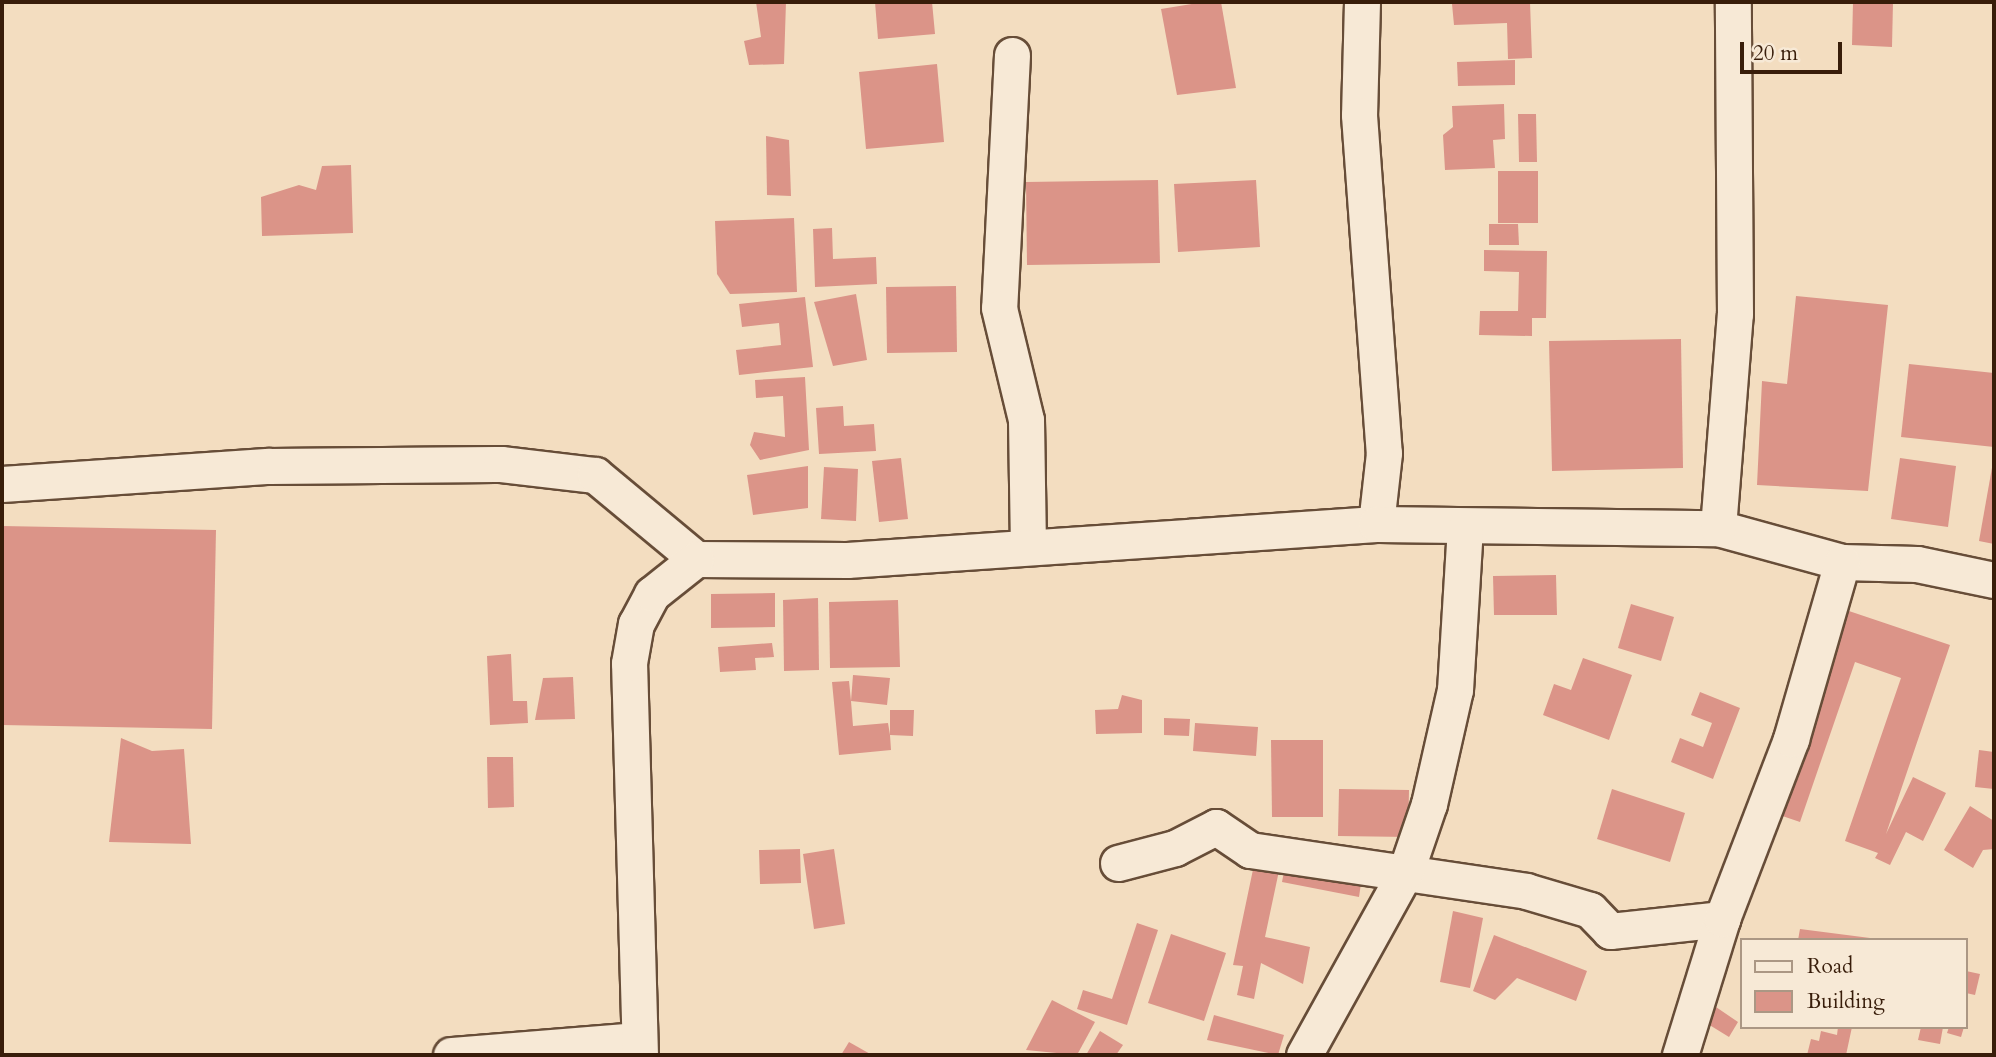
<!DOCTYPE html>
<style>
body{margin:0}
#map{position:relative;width:1996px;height:1057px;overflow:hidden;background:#f3ddc0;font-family:Cardo,serif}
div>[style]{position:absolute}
.building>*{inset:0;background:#db9488}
.roads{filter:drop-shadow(2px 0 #674d38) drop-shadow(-2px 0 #674d38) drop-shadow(0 2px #674d38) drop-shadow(0 -2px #674d38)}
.minor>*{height:35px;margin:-17.5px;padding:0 17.5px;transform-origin:17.5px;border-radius:17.5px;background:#f7e9d6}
span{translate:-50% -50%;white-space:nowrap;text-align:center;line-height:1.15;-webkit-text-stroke:6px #f7e9d6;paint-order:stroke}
.frame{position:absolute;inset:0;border:4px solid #381d0a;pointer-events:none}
.legend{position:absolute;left:1740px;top:938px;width:228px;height:91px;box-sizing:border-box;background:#f7e9d6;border:2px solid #ab9784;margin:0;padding:9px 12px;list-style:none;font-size:21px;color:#381d0a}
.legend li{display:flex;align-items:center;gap:14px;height:35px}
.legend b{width:35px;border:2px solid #ab9784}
.scale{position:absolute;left:1740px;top:42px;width:102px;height:32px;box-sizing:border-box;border:4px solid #381d0a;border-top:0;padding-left:9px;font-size:21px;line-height:24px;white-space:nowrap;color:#381d0a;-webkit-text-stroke:5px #f7e9d6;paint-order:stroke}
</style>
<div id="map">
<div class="building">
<div style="clip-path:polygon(756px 2px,786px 2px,784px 64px,749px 65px,744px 41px,761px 37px)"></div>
<div style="clip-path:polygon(875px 2px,932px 2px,935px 34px,878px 39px)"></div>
<div style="clip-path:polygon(1204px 2px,1221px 2px,1236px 88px,1177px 95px,1161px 9px)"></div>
<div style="clip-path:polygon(1530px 2px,1532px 58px,1508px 59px,1507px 23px,1454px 25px,1452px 4px)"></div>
<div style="clip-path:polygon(1853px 2px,1893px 2px,1892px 47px,1852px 45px)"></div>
<div style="clip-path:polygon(1515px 60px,1515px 85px,1458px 86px,1457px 62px)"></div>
<div style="clip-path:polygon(937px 64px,944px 142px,866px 149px,859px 72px)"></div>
<div style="clip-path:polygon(1504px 104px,1505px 139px,1493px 140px,1495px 168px,1445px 170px,1443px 135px,1453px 127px,1452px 106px)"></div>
<div style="clip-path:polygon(1518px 114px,1536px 114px,1537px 162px,1519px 162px)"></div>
<div style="clip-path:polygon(766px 136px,789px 140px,791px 196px,767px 195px)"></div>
<div style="clip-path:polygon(351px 165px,353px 233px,262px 236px,261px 197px,299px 185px,316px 190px,322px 166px)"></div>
<div style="clip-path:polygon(1498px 171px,1538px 171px,1538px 223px,1498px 223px)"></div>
<div style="clip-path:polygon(1158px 180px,1160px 263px,1027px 265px,1026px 182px)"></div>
<div style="clip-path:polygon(1256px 180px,1260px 247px,1178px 252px,1174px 184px)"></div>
<div style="clip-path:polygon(794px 218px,797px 292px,730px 294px,717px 274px,715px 221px)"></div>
<div style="clip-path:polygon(1489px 224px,1518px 224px,1519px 245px,1489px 245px)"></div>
<div style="clip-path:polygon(832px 228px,833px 259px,876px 257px,877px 284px,815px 287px,813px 229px)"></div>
<div style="clip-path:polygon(1484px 250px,1547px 251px,1546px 318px,1532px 318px,1532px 336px,1479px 335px,1480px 311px,1518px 311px,1519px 272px,1484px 271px)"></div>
<div style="clip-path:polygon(956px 286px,957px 352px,887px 353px,886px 287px)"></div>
<div style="clip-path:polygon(856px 294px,867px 360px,833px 366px,814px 302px)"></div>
<div style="clip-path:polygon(1796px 296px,1888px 305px,1868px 491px,1757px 485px,1762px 381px,1787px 384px)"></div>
<div style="clip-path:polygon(805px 297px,813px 367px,739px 375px,736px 350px,781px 345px,779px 323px,742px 327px,739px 304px)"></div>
<div style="clip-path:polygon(1681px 339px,1683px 468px,1552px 471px,1549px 341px)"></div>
<div style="clip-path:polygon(1909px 364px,1994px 373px,1994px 447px,1901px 437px)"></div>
<div style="clip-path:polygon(805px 377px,809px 450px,760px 460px,750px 445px,754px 432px,785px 437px,783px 396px,756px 398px,755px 380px)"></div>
<div style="clip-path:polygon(843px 406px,844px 426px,874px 424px,876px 451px,819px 454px,816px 408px)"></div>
<div style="clip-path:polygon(901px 458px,908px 519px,879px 522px,872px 461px)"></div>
<div style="clip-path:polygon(1900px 458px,1956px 466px,1948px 527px,1891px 519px)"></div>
<div style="clip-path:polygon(1993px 462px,1994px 462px,1994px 544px,1979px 541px)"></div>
<div style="clip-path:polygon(808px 466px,808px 508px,753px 515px,747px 475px)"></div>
<div style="clip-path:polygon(824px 467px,858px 469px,856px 521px,821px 519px)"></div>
<div style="clip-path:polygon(2px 526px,216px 530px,212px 729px,2px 725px)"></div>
<div style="clip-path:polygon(1556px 575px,1557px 615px,1494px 615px,1493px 576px)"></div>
<div style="clip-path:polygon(775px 593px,775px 627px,711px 628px,711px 594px)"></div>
<div style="clip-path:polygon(818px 598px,819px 670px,784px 671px,783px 600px)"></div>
<div style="clip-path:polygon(898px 600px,900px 667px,830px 668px,829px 602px)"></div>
<div style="clip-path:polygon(1631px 604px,1674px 617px,1661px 661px,1618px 648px)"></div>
<div style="clip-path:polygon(1843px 609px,1950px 645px,1886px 834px,1913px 777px,1946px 793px,1923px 841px,1906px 832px,1890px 865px,1875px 858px,1878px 853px,1845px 841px,1901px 678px,1855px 662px,1800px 822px,1774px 813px)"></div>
<div style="clip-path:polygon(772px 643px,774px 657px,755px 658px,756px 670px,720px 672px,718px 647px)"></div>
<div style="clip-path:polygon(511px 654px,513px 701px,527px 701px,528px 723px,490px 725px,487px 656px)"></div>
<div style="clip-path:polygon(1583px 658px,1632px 675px,1609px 740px,1543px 715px,1554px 684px,1571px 690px)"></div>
<div style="clip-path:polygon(853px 675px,890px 678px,887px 705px,851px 701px,853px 726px,888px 723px,890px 735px,890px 710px,914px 710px,913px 736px,890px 735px,891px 750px,839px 755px,832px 682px,849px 681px,851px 701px)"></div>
<div style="clip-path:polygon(573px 677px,575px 719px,535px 720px,543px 678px)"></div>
<div style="clip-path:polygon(1700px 692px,1740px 708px,1713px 779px,1671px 762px,1680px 738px,1703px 747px,1712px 723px,1691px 715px)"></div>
<div style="clip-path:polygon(1122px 695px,1142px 700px,1142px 733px,1096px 734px,1095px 710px,1118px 709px)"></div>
<div style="clip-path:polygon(1164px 718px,1190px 719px,1189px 736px,1164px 735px)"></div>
<div style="clip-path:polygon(1195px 723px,1258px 727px,1256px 756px,1193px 751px)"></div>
<div style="clip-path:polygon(121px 738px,152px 751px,184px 749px,191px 844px,109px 842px)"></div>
<div style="clip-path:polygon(1271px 740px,1323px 740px,1323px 817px,1272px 817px)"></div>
<div style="clip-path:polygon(1979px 750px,1994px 752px,1994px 789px,1975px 787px)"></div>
<div style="clip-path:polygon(487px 757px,513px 757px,514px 807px,488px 808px)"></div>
<div style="clip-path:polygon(1339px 789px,1409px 790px,1408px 837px,1338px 836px)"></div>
<div style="clip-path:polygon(1612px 789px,1685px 813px,1670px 862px,1597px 839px)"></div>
<div style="clip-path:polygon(1970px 806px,1994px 821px,1994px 849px,1983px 850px,1973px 868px,1944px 850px)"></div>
<div style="clip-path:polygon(800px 849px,801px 883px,760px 884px,759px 850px)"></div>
<div style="clip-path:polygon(834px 849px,845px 924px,814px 929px,803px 854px)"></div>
<div style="clip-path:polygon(1287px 856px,1363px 870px,1359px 897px,1282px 882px)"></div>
<div style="clip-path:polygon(1255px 860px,1280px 866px,1265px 937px,1310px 947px,1303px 984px,1261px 963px,1254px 999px,1237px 995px,1243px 966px,1233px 965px)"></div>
<div style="clip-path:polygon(1453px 911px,1483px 918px,1470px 988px,1440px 982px)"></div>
<div style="clip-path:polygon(1137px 923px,1158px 930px,1127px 1025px,1077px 1009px,1083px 990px,1112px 999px)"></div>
<div style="clip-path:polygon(1800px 929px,1870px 938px,1869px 940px,1798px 940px)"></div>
<div style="clip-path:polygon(1171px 934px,1226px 953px,1204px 1021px,1148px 1003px)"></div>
<div style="clip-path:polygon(1494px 935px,1587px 971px,1576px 1001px,1517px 978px,1495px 1000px,1473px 991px)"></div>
<div style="clip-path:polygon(1966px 971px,1980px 974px,1975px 995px,1966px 993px)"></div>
<div style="clip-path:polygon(1052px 1000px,1095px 1022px,1077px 1055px,1026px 1050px)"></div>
<div style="clip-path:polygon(1713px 1005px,1738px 1022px,1729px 1037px,1703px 1021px)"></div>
<div style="clip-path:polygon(1214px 1015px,1284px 1035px,1278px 1055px,1207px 1040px)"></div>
<div style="clip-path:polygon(1838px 1027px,1852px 1027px,1846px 1055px,1807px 1055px,1811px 1039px,1819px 1041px,1821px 1031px,1837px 1035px)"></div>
<div style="clip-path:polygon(1921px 1027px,1943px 1027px,1940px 1044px,1918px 1040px)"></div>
<div style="clip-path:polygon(1949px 1027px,1964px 1027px,1961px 1037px,1947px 1033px)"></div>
<div style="clip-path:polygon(1100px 1031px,1123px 1045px,1116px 1055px,1086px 1055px)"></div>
<div style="clip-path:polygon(849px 1042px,872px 1055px,841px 1055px)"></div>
</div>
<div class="roads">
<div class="minor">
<div style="left:1362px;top:2px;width:113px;rotate:91.5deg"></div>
<div style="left:1359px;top:115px;width:339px;rotate:85.8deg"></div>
<div style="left:1384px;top:453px;width:71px;rotate:96.4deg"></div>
<div style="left:1012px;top:55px;width:253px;rotate:92.9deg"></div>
<div style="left:999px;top:308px;width:115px;rotate:76.4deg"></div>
<div style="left:1026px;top:420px;width:124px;rotate:89.1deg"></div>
<div style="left:2px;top:484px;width:268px;rotate:-3.9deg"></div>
<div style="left:269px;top:466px;width:232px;rotate:-0.5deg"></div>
<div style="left:501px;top:464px;width:95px;rotate:6.7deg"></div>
<div style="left:595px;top:475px;width:131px;rotate:39.7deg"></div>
<div style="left:696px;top:559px;width:151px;rotate:0.4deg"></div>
<div style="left:847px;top:560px;width:530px;rotate:-3.89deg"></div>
<div style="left:1376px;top:524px;width:342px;rotate:0.7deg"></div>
<div style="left:1718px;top:528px;width:129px;rotate:15.3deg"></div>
<div style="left:1842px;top:562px;width:75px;rotate:1.5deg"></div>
<div style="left:1917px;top:564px;width:79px;rotate:11.7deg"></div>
<div style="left:1718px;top:528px;width:215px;rotate:-85.5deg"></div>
<div style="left:1735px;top:314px;width:312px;rotate:-90.4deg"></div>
<div style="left:1118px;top:863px;width:59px;rotate:-14.7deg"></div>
<div style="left:1175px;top:848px;width:46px;rotate:-27.1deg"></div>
<div style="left:1216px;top:827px;width:41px;rotate:34.1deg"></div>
<div style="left:1250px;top:850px;width:279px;rotate:8.4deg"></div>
<div style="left:1526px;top:891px;width:67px;rotate:16.5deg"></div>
<div style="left:1590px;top:910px;width:29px;rotate:46deg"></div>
<div style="left:1610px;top:931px;width:113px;rotate:-6.1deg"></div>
<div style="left:451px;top:1055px;width:186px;rotate:-4.6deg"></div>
<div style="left:640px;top:1055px;width:392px;rotate:-91.6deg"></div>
<div style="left:629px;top:663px;width:40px;rotate:-80deg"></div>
<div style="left:636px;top:624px;width:34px;rotate:-62deg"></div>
<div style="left:652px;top:594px;width:56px;rotate:-38.5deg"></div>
<div style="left:1304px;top:1055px;width:210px;rotate:-61deg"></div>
<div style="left:1406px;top:871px;width:71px;rotate:-71.1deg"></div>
<div style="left:1429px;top:804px;width:117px;rotate:-77.2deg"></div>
<div style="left:1455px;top:690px;width:162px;rotate:-86.5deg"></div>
<div style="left:1680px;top:1055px;width:142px;rotate:-72.8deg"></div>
<div style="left:1722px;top:919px;width:193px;rotate:-69deg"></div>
<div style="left:1791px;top:739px;width:184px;rotate:-73.9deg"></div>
</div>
</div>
<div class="frame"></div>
<ul class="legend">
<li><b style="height:9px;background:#f7e9d6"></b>Road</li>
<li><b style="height:19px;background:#db9488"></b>Building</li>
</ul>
<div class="scale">20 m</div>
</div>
